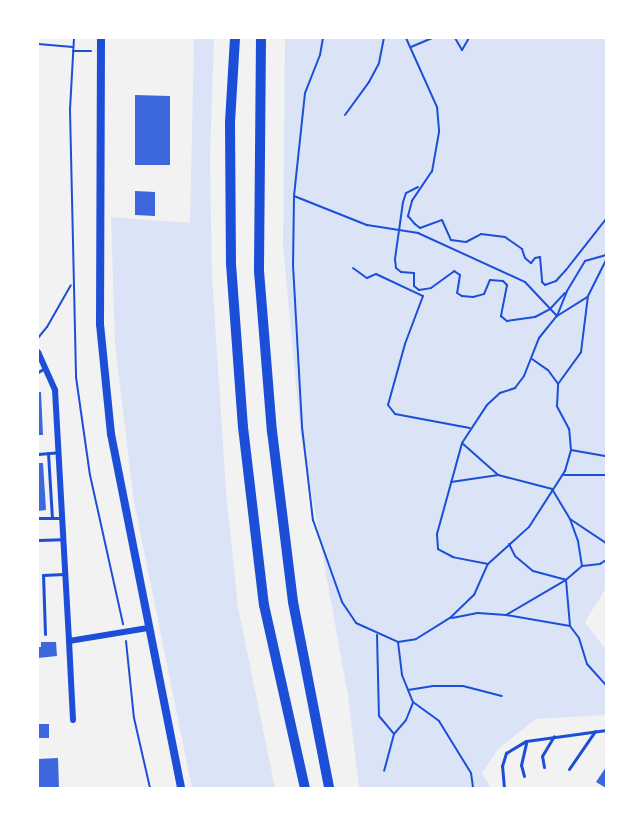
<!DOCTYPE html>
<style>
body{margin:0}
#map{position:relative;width:644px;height:826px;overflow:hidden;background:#f2f2f2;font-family:"Roboto Serif",serif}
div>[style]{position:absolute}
.green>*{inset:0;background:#dbe4f7}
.building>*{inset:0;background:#3d67dc}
.path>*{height:2px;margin:-1px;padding:0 1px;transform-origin:1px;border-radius:1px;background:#1d4ed8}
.service>*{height:3px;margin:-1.5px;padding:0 1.5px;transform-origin:1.5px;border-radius:1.5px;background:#1d4ed8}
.minor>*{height:6px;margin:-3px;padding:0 3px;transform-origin:3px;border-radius:3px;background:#1d4ed8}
.tertiary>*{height:8px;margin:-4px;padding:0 4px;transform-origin:4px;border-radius:4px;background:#1d4ed8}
.motorway>*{height:10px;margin:-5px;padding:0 5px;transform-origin:5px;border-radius:5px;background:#1d4ed8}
span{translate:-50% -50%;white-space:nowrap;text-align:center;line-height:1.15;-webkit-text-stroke:6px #fff;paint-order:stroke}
.frame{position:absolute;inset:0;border:39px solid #fff;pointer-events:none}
</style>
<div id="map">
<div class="green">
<div style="clip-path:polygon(194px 38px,214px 38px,210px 157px,212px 275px,226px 491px,238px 607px,275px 788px,192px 788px,134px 502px,115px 345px,111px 217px,190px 223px)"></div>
<div style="clip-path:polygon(285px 38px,606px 38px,606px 588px,585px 622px,606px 650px,606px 715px,536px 719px,499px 748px,482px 773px,491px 788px,359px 788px,348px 696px,300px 429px,283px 246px)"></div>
</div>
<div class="building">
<div style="clip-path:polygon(135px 95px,170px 96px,170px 165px,135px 165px)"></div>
<div style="clip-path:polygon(135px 191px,155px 192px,155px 216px,135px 215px)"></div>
<div style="clip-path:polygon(38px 392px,41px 392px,43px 435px,38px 435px)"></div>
<div style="clip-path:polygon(38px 463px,43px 463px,46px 510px,38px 511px)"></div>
<div style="clip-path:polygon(41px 642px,56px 642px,57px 656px,38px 658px,38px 647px,41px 647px)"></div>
<div style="clip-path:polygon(38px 724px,49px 724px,49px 738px,38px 738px)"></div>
<div style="clip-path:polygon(58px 758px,59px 788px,38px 788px,38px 759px)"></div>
<div style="clip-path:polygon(606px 767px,606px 788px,596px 782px)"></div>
</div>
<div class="path">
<div style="left:74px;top:38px;width:72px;rotate:93.2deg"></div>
<div style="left:70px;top:110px;width:267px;rotate:88.7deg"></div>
<div style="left:76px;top:377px;width:99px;rotate:81.9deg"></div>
<div style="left:90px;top:475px;width:153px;rotate:77.5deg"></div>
<div style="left:323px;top:38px;width:17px;rotate:100deg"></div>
<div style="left:320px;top:55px;width:41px;rotate:111.5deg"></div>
<div style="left:305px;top:93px;width:104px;rotate:96.1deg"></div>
<div style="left:294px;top:196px;width:69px;rotate:90.8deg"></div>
<div style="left:293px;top:265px;width:162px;rotate:86.8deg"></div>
<div style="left:302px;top:427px;width:94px;rotate:83.3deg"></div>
<div style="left:313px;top:520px;width:87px;rotate:70.5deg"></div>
<div style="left:342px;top:602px;width:25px;rotate:56deg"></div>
<div style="left:356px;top:623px;width:46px;rotate:24.3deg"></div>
<div style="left:398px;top:642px;width:18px;rotate:-9deg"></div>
<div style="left:416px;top:639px;width:40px;rotate:-32deg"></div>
<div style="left:450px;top:618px;width:33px;rotate:-44deg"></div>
<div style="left:474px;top:595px;width:34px;rotate:-66deg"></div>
<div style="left:488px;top:564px;width:55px;rotate:-42.1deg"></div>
<div style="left:529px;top:527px;width:67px;rotate:-57.3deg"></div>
<div style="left:565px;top:471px;width:22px;rotate:-74deg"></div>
<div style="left:571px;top:450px;width:21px;rotate:-95deg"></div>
<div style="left:569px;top:429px;width:26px;rotate:-118deg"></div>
<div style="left:557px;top:406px;width:22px;rotate:-87deg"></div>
<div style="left:558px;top:384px;width:39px;rotate:-54deg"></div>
<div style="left:581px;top:352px;width:56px;rotate:-82.9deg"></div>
<div style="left:588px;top:296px;width:40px;rotate:-63.4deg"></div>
<div style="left:406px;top:38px;width:76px;rotate:65.8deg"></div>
<div style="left:437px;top:107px;width:25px;rotate:85deg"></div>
<div style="left:439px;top:132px;width:40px;rotate:100deg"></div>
<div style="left:432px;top:171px;width:36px;rotate:124deg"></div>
<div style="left:412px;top:201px;width:16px;rotate:105deg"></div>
<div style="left:408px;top:216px;width:11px;rotate:49deg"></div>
<div style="left:415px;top:224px;width:6px;rotate:39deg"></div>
<div style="left:420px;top:228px;width:23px;rotate:-20deg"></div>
<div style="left:442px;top:220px;width:22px;rotate:66deg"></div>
<div style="left:451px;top:240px;width:15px;rotate:8deg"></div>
<div style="left:466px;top:242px;width:17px;rotate:-28deg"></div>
<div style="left:481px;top:234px;width:24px;rotate:7deg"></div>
<div style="left:505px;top:237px;width:21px;rotate:35deg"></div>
<div style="left:522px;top:249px;width:9px;rotate:72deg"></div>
<div style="left:525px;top:258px;width:8px;rotate:40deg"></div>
<div style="left:531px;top:263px;width:6px;rotate:-51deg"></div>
<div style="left:535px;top:258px;width:5px;rotate:-11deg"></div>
<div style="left:540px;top:257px;width:25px;rotate:85deg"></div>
<div style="left:542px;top:282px;width:4px;rotate:45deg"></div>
<div style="left:545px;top:285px;width:12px;rotate:-20deg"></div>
<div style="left:556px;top:281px;width:15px;rotate:-48deg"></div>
<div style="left:566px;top:270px;width:65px;rotate:-51.9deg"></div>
<div style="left:455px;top:38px;width:14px;rotate:60deg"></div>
<div style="left:462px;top:50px;width:14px;rotate:-60deg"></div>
<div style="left:38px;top:44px;width:35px;rotate:5deg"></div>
<div style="left:411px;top:47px;width:23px;rotate:-23deg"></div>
<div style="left:73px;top:51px;width:18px"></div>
<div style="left:345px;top:115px;width:41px;rotate:-54deg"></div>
<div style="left:369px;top:82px;width:21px;rotate:-62deg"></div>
<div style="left:379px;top:63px;width:25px;rotate:-79deg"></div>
<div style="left:418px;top:187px;width:13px;rotate:153deg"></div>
<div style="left:406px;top:193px;width:9px;rotate:108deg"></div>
<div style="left:403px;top:202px;width:58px;rotate:98deg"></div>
<div style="left:395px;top:259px;width:9px;rotate:84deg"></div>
<div style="left:396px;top:268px;width:6px;rotate:39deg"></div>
<div style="left:401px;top:272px;width:13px;rotate:4deg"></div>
<div style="left:414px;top:273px;width:13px;rotate:90deg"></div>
<div style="left:414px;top:286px;width:6px;rotate:39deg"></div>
<div style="left:419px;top:290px;width:12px;rotate:-9deg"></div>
<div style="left:431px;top:288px;width:29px;rotate:-36deg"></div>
<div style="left:454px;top:271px;width:7px;rotate:34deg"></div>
<div style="left:460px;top:275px;width:18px;rotate:99deg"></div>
<div style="left:457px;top:293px;width:6px;rotate:31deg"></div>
<div style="left:462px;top:296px;width:11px;rotate:5deg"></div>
<div style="left:473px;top:297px;width:11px;rotate:-15deg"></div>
<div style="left:484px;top:294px;width:15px;rotate:-67deg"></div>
<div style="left:490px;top:280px;width:13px;rotate:4deg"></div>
<div style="left:503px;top:281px;width:6px;rotate:45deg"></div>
<div style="left:507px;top:285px;width:32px;rotate:101deg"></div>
<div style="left:501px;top:316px;width:8px;rotate:40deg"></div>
<div style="left:507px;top:321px;width:28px;rotate:-8deg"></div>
<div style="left:535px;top:317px;width:17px;rotate:-28deg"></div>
<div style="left:550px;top:309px;width:22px;rotate:-47deg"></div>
<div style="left:294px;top:196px;width:79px;rotate:21.7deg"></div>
<div style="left:367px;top:225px;width:52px;rotate:8.9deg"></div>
<div style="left:418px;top:233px;width:118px;rotate:24.6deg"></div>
<div style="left:525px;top:282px;width:47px;rotate:46.7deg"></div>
<div style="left:557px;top:316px;width:27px;rotate:-68deg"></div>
<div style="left:567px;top:291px;width:35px;rotate:-59deg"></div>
<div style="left:585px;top:261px;width:22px;rotate:-16deg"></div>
<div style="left:353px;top:268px;width:17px;rotate:36deg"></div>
<div style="left:367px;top:278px;width:10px;rotate:-24deg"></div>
<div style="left:376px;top:274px;width:52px;rotate:25.1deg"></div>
<div style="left:423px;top:296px;width:51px;rotate:110.6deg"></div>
<div style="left:405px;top:344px;width:63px;rotate:105.6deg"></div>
<div style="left:388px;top:405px;width:11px;rotate:52deg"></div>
<div style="left:395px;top:414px;width:76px;rotate:10.6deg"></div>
<div style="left:38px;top:338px;width:14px;rotate:-51deg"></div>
<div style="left:47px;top:327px;width:48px;rotate:-60.3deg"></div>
<div style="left:532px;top:359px;width:19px;rotate:35deg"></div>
<div style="left:548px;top:370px;width:17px;rotate:54deg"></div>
<div style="left:462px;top:443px;width:48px;rotate:41.6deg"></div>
<div style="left:571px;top:450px;width:36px;rotate:10deg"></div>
<div style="left:564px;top:475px;width:42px"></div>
<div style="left:451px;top:482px;width:48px;rotate:-8.5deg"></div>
<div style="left:498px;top:475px;width:56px;rotate:14.5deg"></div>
<div style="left:552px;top:489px;width:35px;rotate:59deg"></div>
<div style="left:570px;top:519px;width:23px;rotate:70deg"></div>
<div style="left:578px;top:541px;width:25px;rotate:81deg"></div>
<div style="left:570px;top:519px;width:43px;rotate:33.7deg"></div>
<div style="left:509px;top:544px;width:13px;rotate:63deg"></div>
<div style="left:515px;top:556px;width:23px;rotate:40deg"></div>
<div style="left:533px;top:571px;width:34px;rotate:15deg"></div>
<div style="left:606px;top:560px;width:7px;rotate:146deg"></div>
<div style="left:600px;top:564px;width:18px;rotate:174deg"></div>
<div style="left:582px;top:566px;width:21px;rotate:139deg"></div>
<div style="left:566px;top:580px;width:46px;rotate:85deg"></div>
<div style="left:570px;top:626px;width:15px;rotate:53deg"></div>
<div style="left:579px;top:638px;width:27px;rotate:73deg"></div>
<div style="left:587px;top:664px;width:28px;rotate:48deg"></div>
<div style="left:488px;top:564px;width:36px;rotate:-169deg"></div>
<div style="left:453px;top:557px;width:17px;rotate:-152deg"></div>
<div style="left:438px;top:549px;width:15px;rotate:-94deg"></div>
<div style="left:437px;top:534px;width:94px;rotate:-74.6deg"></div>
<div style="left:462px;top:443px;width:45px;rotate:-56.7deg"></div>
<div style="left:487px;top:405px;width:18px;rotate:-43deg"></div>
<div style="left:500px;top:393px;width:16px;rotate:-18deg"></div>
<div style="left:515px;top:388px;width:15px;rotate:-53deg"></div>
<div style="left:524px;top:376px;width:41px;rotate:-68.5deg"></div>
<div style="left:539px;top:338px;width:28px;rotate:-51deg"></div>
<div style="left:557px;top:316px;width:36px;rotate:-32deg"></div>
<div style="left:506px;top:615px;width:69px;rotate:-30.3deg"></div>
<div style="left:452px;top:618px;width:26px;rotate:-11deg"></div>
<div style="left:478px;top:613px;width:28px;rotate:4deg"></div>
<div style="left:506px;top:615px;width:65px;rotate:9.8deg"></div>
<div style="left:377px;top:635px;width:81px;rotate:88.6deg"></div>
<div style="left:379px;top:716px;width:23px;rotate:50deg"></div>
<div style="left:394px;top:734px;width:38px;rotate:105deg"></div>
<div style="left:126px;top:641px;width:77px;rotate:84.1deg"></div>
<div style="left:134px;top:718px;width:72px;rotate:77.1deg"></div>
<div style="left:398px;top:642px;width:33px;rotate:83deg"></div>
<div style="left:402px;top:675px;width:29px;rotate:68deg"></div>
<div style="left:413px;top:702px;width:32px;rotate:36deg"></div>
<div style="left:439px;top:721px;width:61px;rotate:58.4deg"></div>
<div style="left:471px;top:773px;width:15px;rotate:82deg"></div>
<div style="left:408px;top:690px;width:24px;rotate:-9deg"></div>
<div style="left:432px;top:686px;width:31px"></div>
<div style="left:463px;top:686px;width:40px;rotate:14.4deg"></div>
<div style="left:394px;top:734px;width:18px;rotate:-49deg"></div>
<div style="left:406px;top:720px;width:18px;rotate:-68deg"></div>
</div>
<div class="service">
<div style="left:38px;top:372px;width:8px;rotate:-30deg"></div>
<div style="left:48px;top:453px;width:65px;rotate:86.5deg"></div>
<div style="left:38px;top:454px;width:21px;rotate:-5deg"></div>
<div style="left:38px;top:518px;width:22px"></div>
<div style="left:38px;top:540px;width:24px;rotate:-2deg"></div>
<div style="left:45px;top:634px;width:59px;rotate:-91.9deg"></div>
<div style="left:43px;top:575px;width:21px;rotate:-3deg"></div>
<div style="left:544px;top:767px;width:11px;rotate:-100deg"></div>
<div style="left:542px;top:756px;width:23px;rotate:-59deg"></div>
<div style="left:569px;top:769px;width:46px;rotate:-55.6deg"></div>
<div style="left:524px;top:776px;width:11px;rotate:-105deg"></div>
<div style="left:521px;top:765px;width:23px;rotate:-77deg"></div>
<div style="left:504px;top:788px;width:22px;rotate:-95deg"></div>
<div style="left:502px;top:766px;width:14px;rotate:-73deg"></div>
<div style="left:506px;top:753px;width:23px;rotate:-31deg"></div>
<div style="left:526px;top:741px;width:81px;rotate:-7.8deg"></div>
</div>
<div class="minor">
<div style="left:38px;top:352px;width:42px;rotate:65.9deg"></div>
<div style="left:55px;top:390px;width:251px;rotate:86.8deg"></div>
<div style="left:69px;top:641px;width:80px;rotate:-9.3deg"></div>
<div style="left:69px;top:641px;width:79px;rotate:87.1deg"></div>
</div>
<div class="tertiary">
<div style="left:101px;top:38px;width:286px;rotate:90.2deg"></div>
<div style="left:100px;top:324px;width:111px;rotate:84.3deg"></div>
<div style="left:111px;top:434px;width:361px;rotate:78.8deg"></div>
</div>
<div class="motorway">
<div style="left:235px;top:38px;width:85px;rotate:93.4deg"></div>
<div style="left:230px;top:123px;width:141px;rotate:89.6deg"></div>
<div style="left:231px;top:264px;width:163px;rotate:85.8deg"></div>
<div style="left:243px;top:427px;width:179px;rotate:83.3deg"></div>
<div style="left:264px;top:605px;width:188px;rotate:77.4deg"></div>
<div style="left:261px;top:38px;width:233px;rotate:90.5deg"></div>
<div style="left:259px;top:271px;width:161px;rotate:85.4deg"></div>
<div style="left:272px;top:431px;width:172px;rotate:83deg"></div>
<div style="left:293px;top:602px;width:189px;rotate:79deg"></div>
</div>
<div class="frame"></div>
</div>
